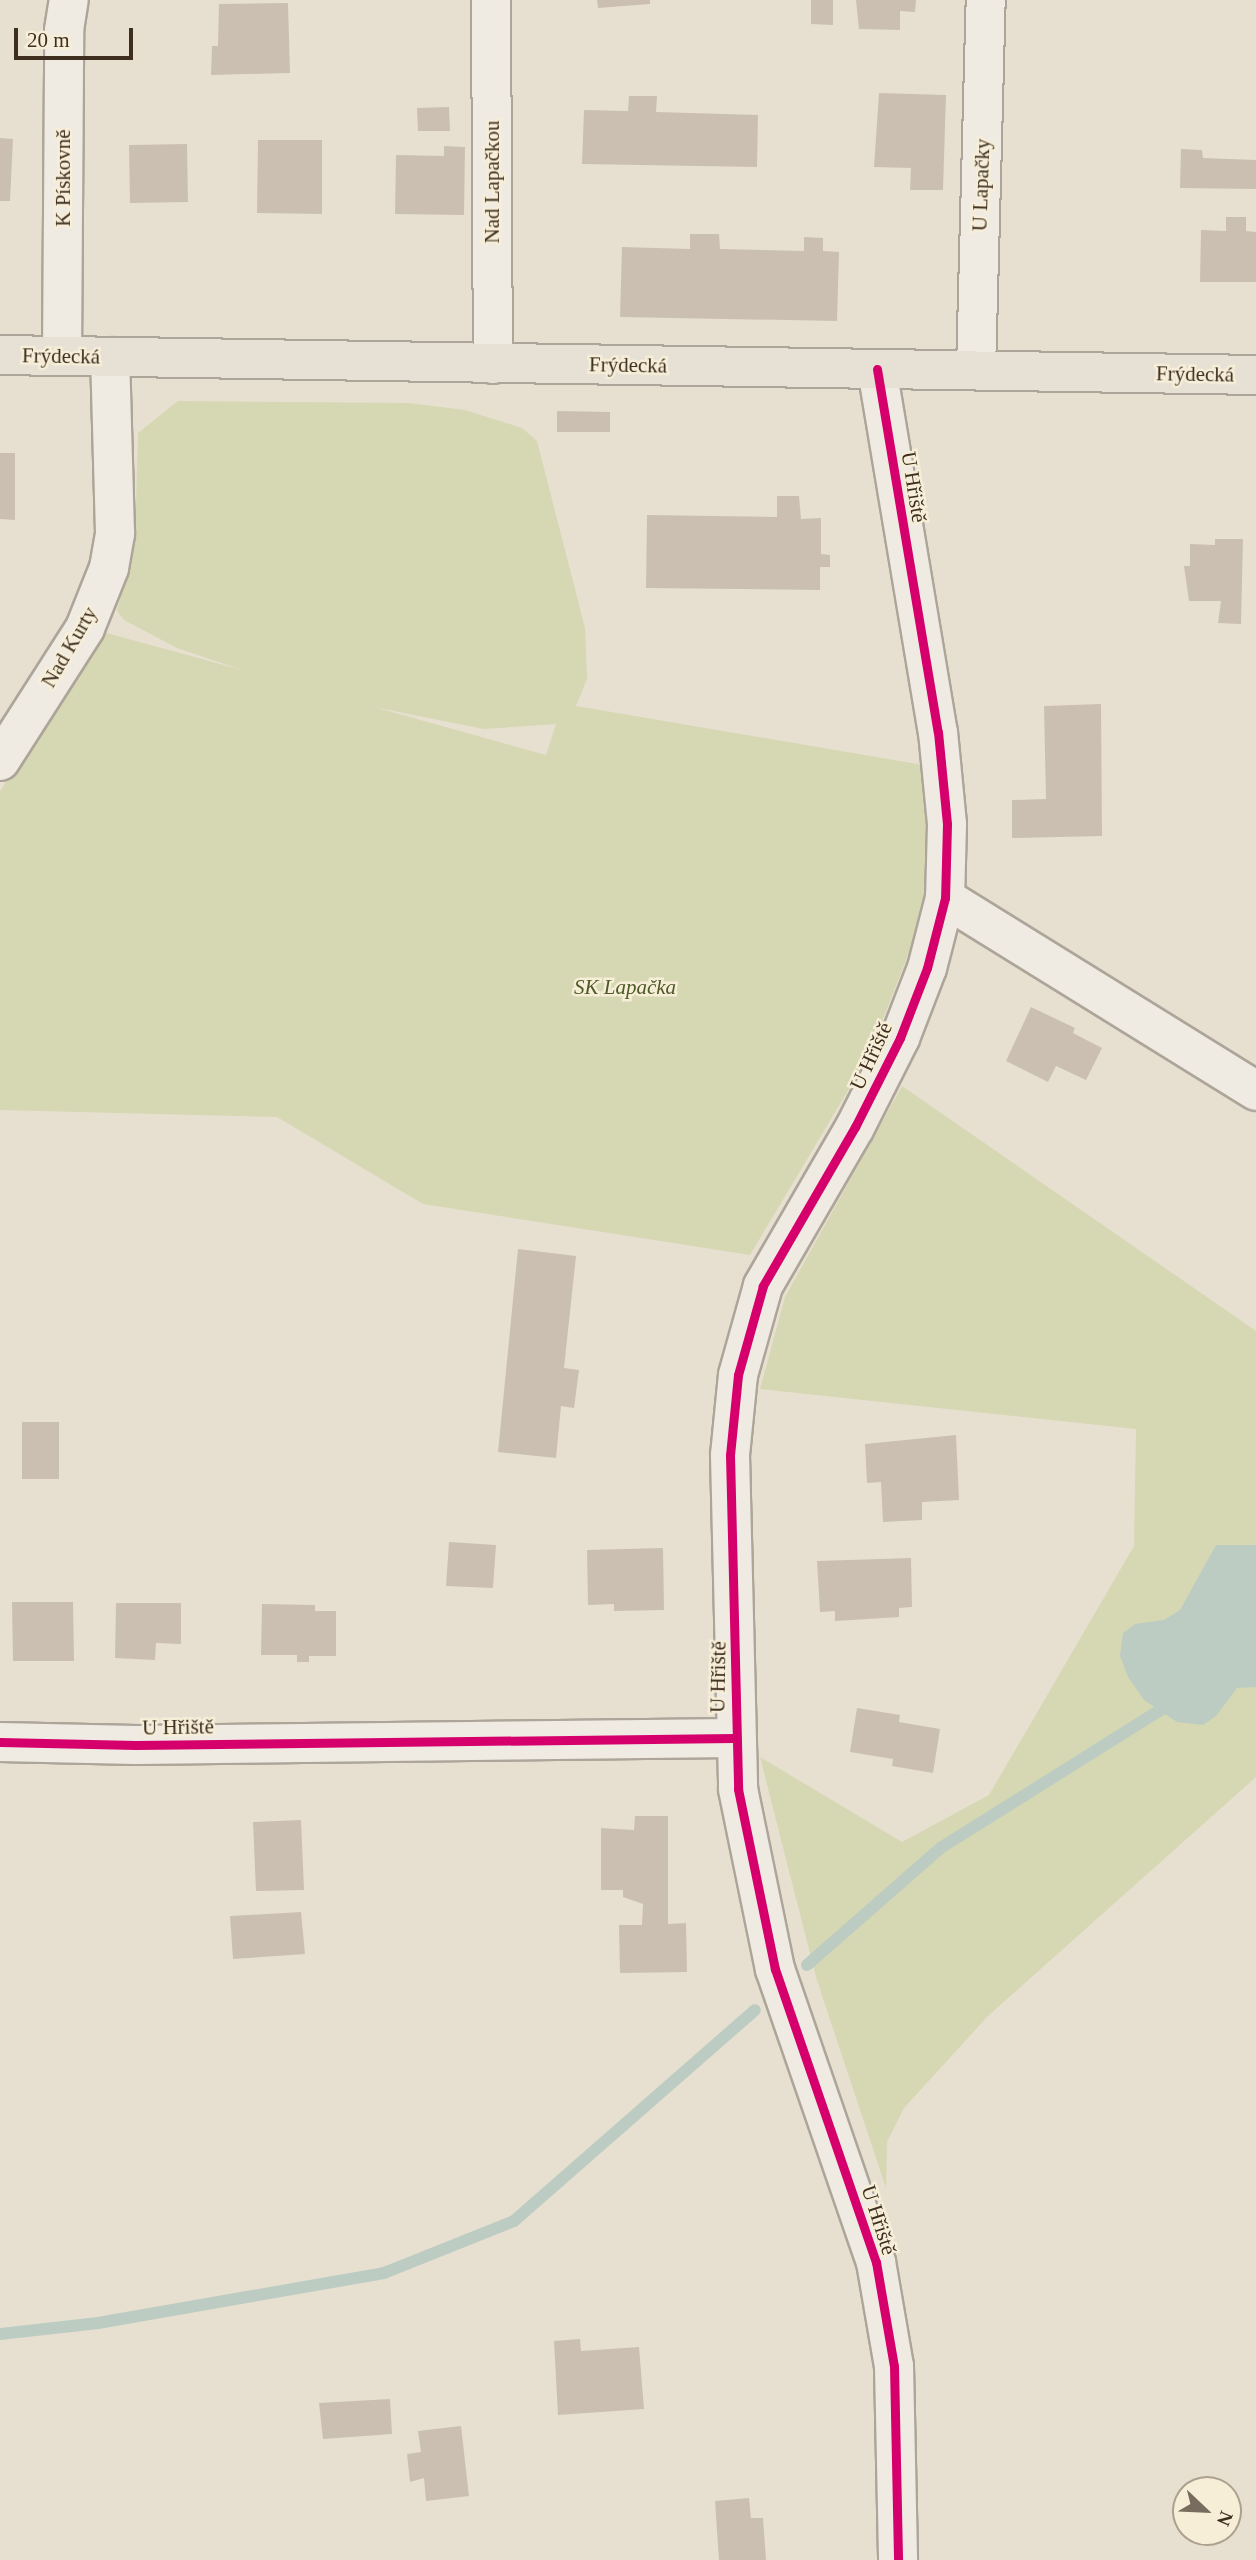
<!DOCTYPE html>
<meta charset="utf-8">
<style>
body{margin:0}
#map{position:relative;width:1256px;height:2560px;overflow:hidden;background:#e7e0d1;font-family:Georgia,serif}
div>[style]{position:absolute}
.green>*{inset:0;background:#d6d7b3}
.water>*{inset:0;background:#bcccc2}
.stream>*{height:12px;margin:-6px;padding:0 6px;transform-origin:6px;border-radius:6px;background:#bcccc2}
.building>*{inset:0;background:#cbbfb2}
.roads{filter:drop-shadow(2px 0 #ada599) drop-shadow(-2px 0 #ada599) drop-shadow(0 2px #ada599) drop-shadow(0 -2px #ada599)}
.minor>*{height:38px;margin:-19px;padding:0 19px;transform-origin:19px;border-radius:19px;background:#efebe3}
.major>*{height:38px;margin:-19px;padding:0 19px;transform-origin:19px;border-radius:19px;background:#e6e1d4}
.cycleway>*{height:9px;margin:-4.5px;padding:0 4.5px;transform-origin:4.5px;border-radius:4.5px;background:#d6006c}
span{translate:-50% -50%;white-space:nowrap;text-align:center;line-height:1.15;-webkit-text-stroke:5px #f7eed8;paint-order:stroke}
.street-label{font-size:21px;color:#3d2e20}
.park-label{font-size:21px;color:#4d5a26;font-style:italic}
.north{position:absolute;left:1172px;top:2476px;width:70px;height:70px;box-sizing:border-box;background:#f7eed8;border:2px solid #ada18e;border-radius:50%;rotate:113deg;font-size:19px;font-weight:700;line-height:28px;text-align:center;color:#3d2e20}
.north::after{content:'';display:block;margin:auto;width:24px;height:32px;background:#786c5e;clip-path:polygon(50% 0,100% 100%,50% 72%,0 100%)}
.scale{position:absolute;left:14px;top:28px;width:119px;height:32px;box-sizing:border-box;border:4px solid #3d2e20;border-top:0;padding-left:9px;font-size:21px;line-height:24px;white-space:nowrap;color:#3d2e20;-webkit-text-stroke:5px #f7eed8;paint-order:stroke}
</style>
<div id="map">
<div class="green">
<div style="clip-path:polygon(evenodd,178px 401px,408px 403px,465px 410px,522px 428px,537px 441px,585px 628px,587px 679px,576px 706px,935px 767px,921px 922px,868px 1057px,750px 1255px,423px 1204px,277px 1117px,0 1110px,0 791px,103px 632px,242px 670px,177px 648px,124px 620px,117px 611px,135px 542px,138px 433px,178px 401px,374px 707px,484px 729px,556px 724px,546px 755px,374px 707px)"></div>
<div style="clip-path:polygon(902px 1086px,1256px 1331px,1256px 1777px,988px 2016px,904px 2108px,887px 2142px,886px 2188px,816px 1977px,760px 1757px,902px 1842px,989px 1795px,1134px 1546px,1136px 1429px,760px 1389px,785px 1297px)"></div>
</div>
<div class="water">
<div style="clip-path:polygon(1216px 1545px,1256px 1545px,1256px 1687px,1237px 1688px,1216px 1716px,1203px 1725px,1177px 1722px,1144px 1700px,1128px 1677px,1120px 1656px,1123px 1633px,1135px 1624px,1164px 1620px,1180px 1610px)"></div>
</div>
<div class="stream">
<div style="left:807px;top:1965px;width:179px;rotate:-41.2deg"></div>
<div style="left:942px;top:1847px;width:273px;rotate:-32.1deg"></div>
<div style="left:0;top:2334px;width:99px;rotate:-6.4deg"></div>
<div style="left:98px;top:2323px;width:290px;rotate:-9.9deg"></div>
<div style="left:384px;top:2273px;width:140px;rotate:-21.8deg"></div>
<div style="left:514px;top:2221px;width:320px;rotate:-41.2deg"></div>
</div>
<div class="building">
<div style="clip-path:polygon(597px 0,650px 0,650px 4px,598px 8px)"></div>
<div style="clip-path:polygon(811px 0,833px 0,833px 25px,811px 24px)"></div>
<div style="clip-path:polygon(856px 0,916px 0,915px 12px,900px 11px,900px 30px,859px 29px)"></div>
<div style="clip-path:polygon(288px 3px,290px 73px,211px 75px,212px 46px,218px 46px,219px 4px)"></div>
<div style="clip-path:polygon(879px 93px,946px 95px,943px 190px,910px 190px,911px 168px,874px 167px)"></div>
<div style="clip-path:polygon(629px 96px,657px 96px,656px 112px,758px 115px,757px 167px,582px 164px,584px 110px,628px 111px)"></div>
<div style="clip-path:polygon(449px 107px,450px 131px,418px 131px,417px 108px)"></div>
<div style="clip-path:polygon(0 138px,13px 139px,10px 201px,0 201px)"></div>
<div style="clip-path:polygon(258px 140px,322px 140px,322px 214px,257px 213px)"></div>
<div style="clip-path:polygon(187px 144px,188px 202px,130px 203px,129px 145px)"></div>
<div style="clip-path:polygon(444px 146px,465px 147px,464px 215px,395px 214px,396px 155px,444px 156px)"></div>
<div style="clip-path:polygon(1181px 149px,1202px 150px,1203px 158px,1256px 160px,1256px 189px,1180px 188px)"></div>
<div style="clip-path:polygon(1226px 217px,1246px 217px,1246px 231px,1256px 232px,1256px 282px,1200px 282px,1201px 230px,1226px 231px)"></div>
<div style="clip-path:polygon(690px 234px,719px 234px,720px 249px,804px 251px,804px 237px,823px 238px,823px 251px,839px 252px,837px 321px,620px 317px,622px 247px,690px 249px)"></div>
<div style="clip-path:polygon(557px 411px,610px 412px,610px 432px,557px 432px)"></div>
<div style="clip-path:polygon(0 453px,15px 453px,15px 520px,0 519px)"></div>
<div style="clip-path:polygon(777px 496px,799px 496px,801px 519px,821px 518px,821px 554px,830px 555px,830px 567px,820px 567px,820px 590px,646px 588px,647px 515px,777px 517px)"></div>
<div style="clip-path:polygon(1215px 539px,1243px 539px,1241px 624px,1218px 623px,1221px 601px,1189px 601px,1184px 566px,1190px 566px,1190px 544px,1215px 545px)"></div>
<div style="clip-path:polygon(1101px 704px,1102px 836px,1012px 838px,1012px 800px,1046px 799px,1044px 706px)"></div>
<div style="clip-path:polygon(1031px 1007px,1075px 1028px,1073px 1033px,1102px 1048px,1086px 1080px,1056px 1066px,1048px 1082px,1006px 1061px)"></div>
<div style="clip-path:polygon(518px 1249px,576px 1256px,564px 1368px,579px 1370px,574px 1408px,561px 1406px,556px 1458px,498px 1452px)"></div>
<div style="clip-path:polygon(22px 1422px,59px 1422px,59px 1479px,22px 1479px)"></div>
<div style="clip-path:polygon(956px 1435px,959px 1500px,922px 1502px,922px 1520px,883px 1522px,881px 1482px,867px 1483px,865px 1444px)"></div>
<div style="clip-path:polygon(449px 1542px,496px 1545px,493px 1588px,446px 1586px)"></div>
<div style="clip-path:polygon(663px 1548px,664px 1610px,614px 1611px,614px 1604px,588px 1605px,587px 1550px)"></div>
<div style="clip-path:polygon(911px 1558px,912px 1607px,899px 1608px,899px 1617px,835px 1621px,835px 1611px,820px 1612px,817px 1561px)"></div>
<div style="clip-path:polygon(12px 1602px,73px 1602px,74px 1661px,13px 1661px)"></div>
<div style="clip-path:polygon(116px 1603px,181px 1603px,181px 1644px,156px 1643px,155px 1660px,115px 1658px)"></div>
<div style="clip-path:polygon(262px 1604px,315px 1605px,315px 1611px,336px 1611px,336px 1656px,309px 1656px,309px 1662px,297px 1662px,297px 1655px,261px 1655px)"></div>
<div style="clip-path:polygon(857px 1708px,900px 1715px,899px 1722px,940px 1729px,933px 1773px,892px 1766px,893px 1759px,850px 1752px)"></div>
<div style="clip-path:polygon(635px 1816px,668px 1816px,668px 1924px,686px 1923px,687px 1972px,620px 1973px,619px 1925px,642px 1925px,643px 1904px,623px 1897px,623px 1890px,601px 1890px,601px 1828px,634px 1830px)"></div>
<div style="clip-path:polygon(301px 1820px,304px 1890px,256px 1891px,253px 1822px)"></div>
<div style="clip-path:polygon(301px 1912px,305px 1954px,233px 1959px,230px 1916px)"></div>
<div style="clip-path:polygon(580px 2339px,581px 2351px,639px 2347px,644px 2409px,558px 2415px,554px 2341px)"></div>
<div style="clip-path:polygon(390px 2399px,392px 2434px,323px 2439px,319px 2403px)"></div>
<div style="clip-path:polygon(461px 2426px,469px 2496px,426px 2501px,424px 2478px,410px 2482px,407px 2454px,421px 2452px,418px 2431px)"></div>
<div style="clip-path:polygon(749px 2498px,751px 2518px,763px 2518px,766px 2560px,719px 2560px,715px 2501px)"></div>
</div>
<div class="roads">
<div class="minor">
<div style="left:491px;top:0;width:364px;rotate:89.7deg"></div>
<div style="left:62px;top:356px;width:326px;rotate:-89.6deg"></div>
<div style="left:64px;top:30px;width:30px;rotate:-81deg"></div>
<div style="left:877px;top:369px;width:368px;rotate:80.5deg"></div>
<div style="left:938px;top:732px;width:92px;rotate:84.4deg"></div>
<div style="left:947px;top:824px;width:74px;rotate:91.5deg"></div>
<div style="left:945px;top:898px;width:72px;rotate:104.4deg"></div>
<div style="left:927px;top:968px;width:75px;rotate:111.1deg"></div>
<div style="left:900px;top:1038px;width:100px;rotate:116.8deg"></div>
<div style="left:855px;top:1127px;width:184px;rotate:120.1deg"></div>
<div style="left:763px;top:1286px;width:92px;rotate:105.7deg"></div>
<div style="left:738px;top:1375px;width:80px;rotate:95.7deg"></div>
<div style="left:730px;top:1455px;width:334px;rotate:88.6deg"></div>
<div style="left:738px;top:1789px;width:184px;rotate:78.4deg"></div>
<div style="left:775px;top:1969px;width:310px;rotate:71deg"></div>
<div style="left:876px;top:2262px;width:106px;rotate:80.2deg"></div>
<div style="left:894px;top:2366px;width:194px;rotate:88.8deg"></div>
<div style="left:976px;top:370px;width:370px;rotate:-88.5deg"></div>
<div style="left:0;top:761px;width:158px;rotate:-57.4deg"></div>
<div style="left:85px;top:628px;width:65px;rotate:-68.2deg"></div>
<div style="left:109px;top:568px;width:36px;rotate:-80deg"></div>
<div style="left:115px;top:533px;width:176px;rotate:-91.6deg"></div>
<div style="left:945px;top:898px;width:366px;rotate:31.8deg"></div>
<div style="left:0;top:1742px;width:136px;rotate:1.3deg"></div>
<div style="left:136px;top:1745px;width:598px;rotate:-0.67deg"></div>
</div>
<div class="major">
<div style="left:0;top:355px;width:1256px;rotate:0.91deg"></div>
</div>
</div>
<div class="cycleway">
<div style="left:877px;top:369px;width:368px;rotate:80.5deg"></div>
<div style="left:938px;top:732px;width:92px;rotate:84.4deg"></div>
<div style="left:947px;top:824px;width:74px;rotate:91.5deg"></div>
<div style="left:945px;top:898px;width:72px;rotate:104.4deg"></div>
<div style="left:927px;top:968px;width:75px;rotate:111.1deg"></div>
<div style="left:900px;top:1038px;width:100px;rotate:116.8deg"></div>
<div style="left:855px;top:1127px;width:184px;rotate:120.1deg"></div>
<div style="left:763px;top:1286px;width:92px;rotate:105.7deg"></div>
<div style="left:738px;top:1375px;width:80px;rotate:95.7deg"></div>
<div style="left:730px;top:1455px;width:334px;rotate:88.6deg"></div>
<div style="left:738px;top:1789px;width:184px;rotate:78.4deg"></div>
<div style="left:775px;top:1969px;width:310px;rotate:71deg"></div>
<div style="left:876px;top:2262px;width:106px;rotate:80.2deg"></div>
<div style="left:894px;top:2366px;width:194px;rotate:88.8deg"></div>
<div style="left:0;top:1742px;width:136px;rotate:1.3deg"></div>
<div style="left:136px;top:1745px;width:598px;rotate:-0.67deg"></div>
</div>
<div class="street-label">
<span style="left:63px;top:178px;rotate:-90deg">K Pískovně</span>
<span style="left:492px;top:182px;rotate:-90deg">Nad Lapačkou</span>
<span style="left:981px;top:185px;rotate:-88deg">U Lapačky</span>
<span style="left:61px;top:356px;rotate:1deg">Frýdecká</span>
<span style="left:628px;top:365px;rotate:1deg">Frýdecká</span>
<span style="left:1195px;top:374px;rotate:1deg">Frýdecká</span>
<span style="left:914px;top:487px;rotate:81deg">U Hřiště</span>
<span style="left:69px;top:647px;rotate:-60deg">Nad Kurty</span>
<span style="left:871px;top:1056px;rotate:-65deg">U Hřiště</span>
<span style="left:718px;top:1677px;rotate:-89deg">U Hřiště</span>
<span style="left:178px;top:1727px;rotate:-1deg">U Hřiště</span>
<span style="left:879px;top:2220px;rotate:72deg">U Hřiště</span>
</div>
<div class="park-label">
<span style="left:625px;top:987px">SK Lapačka</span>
</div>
<div class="north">N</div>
<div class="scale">20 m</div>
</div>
